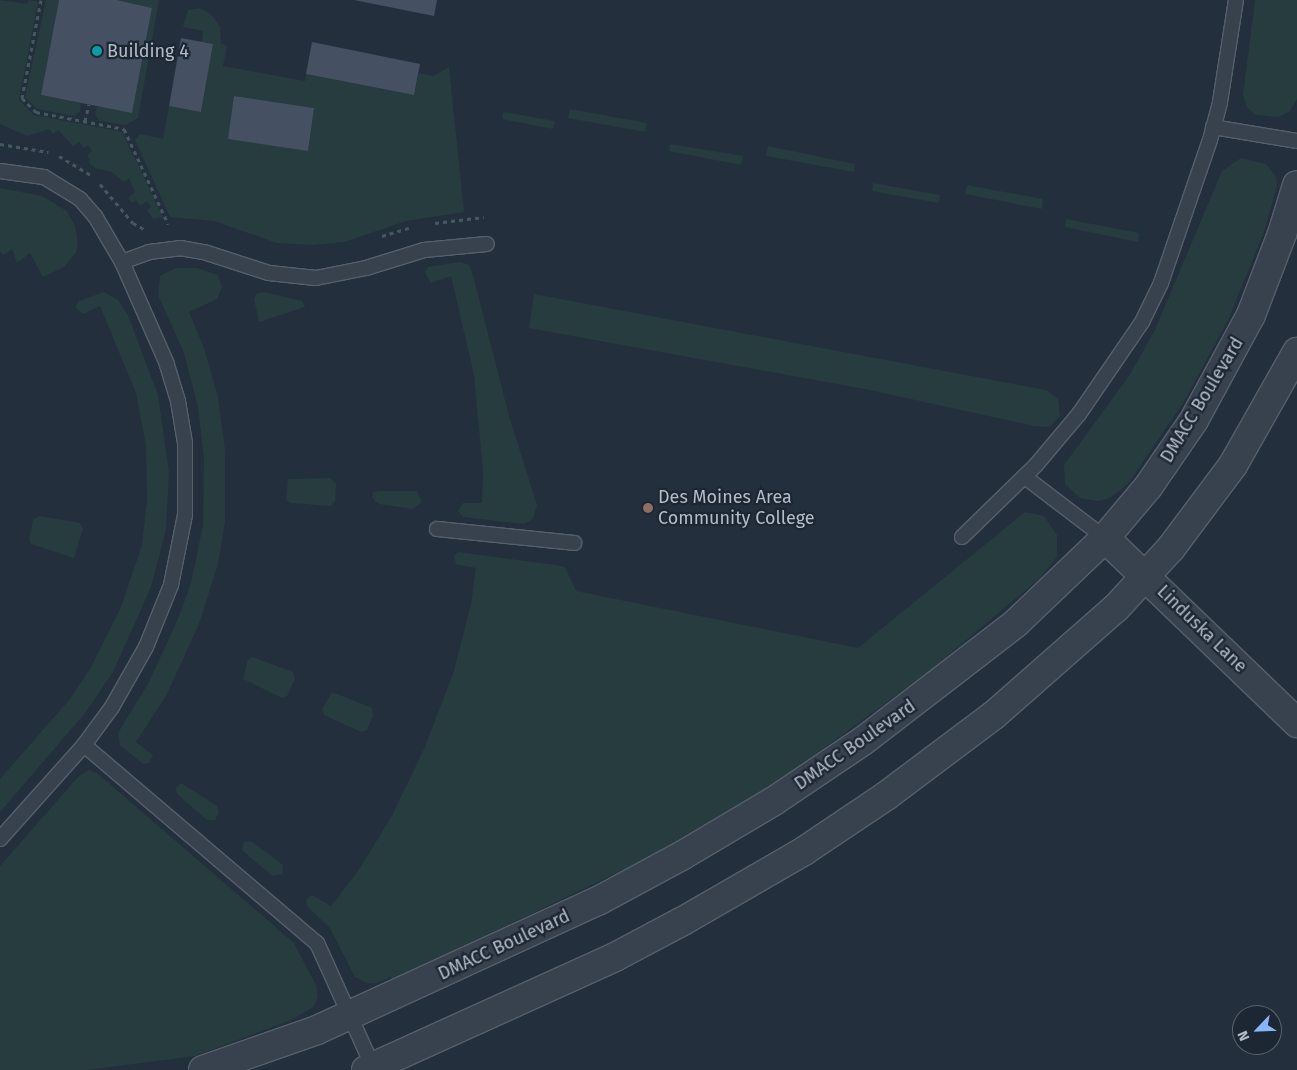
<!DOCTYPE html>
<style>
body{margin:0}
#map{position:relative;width:1297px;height:1070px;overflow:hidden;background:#242f3e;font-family:"Fira Sans",sans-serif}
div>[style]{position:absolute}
.green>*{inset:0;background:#263c3f}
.building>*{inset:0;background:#455162}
.path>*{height:3px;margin-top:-1.5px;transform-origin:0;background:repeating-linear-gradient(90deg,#44595c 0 4px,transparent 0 8px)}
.roads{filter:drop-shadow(1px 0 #565f6c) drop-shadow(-1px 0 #565f6c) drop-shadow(0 1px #565f6c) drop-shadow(0 -1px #565f6c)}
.lane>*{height:14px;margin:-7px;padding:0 7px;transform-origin:7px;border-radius:7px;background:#38414e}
.street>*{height:28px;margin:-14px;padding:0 14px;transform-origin:14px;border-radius:14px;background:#38414e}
.dots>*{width:14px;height:14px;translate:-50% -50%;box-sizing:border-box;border:2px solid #1d2633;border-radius:50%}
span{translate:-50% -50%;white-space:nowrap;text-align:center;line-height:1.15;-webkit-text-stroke:4.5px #1d2633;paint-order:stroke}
.poi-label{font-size:18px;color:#b4bcc9}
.left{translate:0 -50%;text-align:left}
.street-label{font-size:18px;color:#b4bcc9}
.north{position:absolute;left:1232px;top:1005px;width:50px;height:50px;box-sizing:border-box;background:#1d2633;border:1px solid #59626f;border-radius:50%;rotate:246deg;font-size:14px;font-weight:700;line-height:20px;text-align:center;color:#b4bcc9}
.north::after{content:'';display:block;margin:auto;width:18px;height:22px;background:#8ab4f8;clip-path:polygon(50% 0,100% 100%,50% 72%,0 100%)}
</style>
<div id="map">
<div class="green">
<div style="clip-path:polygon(0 0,27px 4px,29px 0,38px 2px,19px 100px,34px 115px,122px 132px,163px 217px,153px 219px,147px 210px,151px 207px,147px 201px,140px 206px,136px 200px,132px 203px,128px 198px,135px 192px,129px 178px,124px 182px,112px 172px,95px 168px,88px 162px,90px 160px,87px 155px,92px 151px,88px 145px,84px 148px,79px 142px,73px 146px,58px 130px,53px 134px,49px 129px,27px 136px,0 124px)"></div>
<div style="clip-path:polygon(46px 0,59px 0,41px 95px,81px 103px,80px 111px,74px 116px,37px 109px,25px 97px)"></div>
<div style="clip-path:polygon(117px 0,159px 0,138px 118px,126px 125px,99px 121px,95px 114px,97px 106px,132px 112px,152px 8px)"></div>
<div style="clip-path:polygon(1255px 0,1297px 0,1297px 99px,1290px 111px,1279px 117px,1256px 115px,1247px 107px,1243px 95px)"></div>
<div style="clip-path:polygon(evenodd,199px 8px,211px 14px,220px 27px,221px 44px,227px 45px,223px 66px,305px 81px,306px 74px,414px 95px,419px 73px,433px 76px,449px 67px,464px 212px,406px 221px,344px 242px,312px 245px,277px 243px,214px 221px,170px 217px,135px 140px,140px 134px,163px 139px,169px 106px,201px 112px,213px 44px,202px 42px,203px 31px,183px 27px,188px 10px,199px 8px,234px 96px,314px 108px,308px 151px,229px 139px,234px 96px)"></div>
<div style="clip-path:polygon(570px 109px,647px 123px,645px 132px,568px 118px)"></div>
<div style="clip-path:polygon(503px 112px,555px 121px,553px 129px,502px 119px)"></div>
<div style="clip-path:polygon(670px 144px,743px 156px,741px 165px,669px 151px)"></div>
<div style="clip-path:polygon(768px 146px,855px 164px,854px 172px,766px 156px)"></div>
<div style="clip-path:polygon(1241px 158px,1266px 164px,1276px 176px,1277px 186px,1264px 232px,1229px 318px,1185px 400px,1128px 484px,1110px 498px,1098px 501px,1080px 498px,1065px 484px,1064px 465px,1129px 376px,1154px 332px,1222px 171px)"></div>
<div style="clip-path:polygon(873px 183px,940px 195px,939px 203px,872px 191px)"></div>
<div style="clip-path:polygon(967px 185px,1043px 199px,1042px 209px,965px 194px)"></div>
<div style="clip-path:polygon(0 188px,42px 196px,67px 211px,75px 226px,78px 245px,76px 253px,64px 267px,43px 277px,30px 253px,17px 263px,12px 249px,3px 255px,0 251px)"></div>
<div style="clip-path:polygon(1066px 219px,1139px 233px,1138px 242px,1065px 227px)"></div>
<div style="clip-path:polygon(460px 262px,469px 265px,473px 275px,509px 416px,537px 505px,533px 519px,524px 524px,463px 517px,458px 511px,463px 503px,482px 503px,483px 471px,474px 375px,451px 276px,431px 283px,425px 272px,428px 267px)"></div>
<div style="clip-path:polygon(176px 268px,197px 268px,218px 275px,222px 287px,217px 299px,189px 312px,204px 348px,218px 397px,225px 450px,225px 521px,218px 564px,199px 624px,166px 696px,136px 742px,153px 755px,149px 763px,143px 764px,120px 745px,118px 733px,149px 682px,178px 619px,191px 583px,203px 525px,204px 459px,198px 407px,184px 353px,158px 295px,160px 276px)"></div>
<div style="clip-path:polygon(104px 292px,118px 300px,128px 315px,158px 395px,169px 473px,166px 530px,151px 587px,113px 672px,86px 712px,0 812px,0 779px,70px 699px,91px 667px,121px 607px,142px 545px,147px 501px,146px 446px,136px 393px,100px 306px,83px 314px,75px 307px,79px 301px)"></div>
<div style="clip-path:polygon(264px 292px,302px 301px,305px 307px,259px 322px,254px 299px,257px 293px)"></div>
<div style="clip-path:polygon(534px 294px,1046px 390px,1058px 399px,1060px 416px,1050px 427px,1034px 426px,870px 390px,529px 328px)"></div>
<div style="clip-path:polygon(330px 478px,336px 484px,335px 501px,331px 506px,291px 503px,286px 500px,288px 479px)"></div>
<div style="clip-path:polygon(380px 491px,417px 491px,422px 502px,413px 509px,379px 504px,372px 498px,373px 492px)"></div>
<div style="clip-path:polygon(1025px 512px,1044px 516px,1057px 535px,1057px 557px,1040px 578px,932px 669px,816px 754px,771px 785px,642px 861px,392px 980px,391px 977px,376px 983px,367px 983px,355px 977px,330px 928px,307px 906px,306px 900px,312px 895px,331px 906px,358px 871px,392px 816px,424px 749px,453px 674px,471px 604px,476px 568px,456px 564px,454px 556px,458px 552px,556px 565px,565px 567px,576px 591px,858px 648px)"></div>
<div style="clip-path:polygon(39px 516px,80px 523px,83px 529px,74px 558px,31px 544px,29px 539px,33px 520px)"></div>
<div style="clip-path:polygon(253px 657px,293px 672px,295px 679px,287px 696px,282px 698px,243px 679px,248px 660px)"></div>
<div style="clip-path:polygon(332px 692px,372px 708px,373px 716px,367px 730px,361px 732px,324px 715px,322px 709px)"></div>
<div style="clip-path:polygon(89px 770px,97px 773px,294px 943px,316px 985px,318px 997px,313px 1007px,291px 1020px,195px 1056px,87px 1070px,0 1070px,0 866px,78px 777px)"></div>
<div style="clip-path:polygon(181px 783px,217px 806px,219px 812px,215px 820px,207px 820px,177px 794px,176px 788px)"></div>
<div style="clip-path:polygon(244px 842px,251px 841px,283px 865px,282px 874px,272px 876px,242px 850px)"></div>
</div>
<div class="building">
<div style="clip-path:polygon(59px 0,117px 0,152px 8px,132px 113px,41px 95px)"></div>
<div style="clip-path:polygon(354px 0,437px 0,434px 16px)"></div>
<div style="clip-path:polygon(181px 38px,213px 44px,201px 112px,169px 106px)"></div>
<div style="clip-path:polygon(312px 42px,420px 64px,414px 95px,306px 74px)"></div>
<div style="clip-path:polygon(234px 96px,314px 108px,308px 151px,228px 139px)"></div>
</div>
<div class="path">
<div style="left:41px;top:0;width:100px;rotate:101deg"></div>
<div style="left:22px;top:98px;width:20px;rotate:45deg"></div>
<div style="left:36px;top:112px;width:90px;rotate:10.9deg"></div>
<div style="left:124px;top:129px;width:105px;rotate:65.1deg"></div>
<div style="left:85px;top:121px;width:17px;rotate:-77deg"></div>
<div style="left:0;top:144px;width:49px;rotate:9.5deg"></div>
<div style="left:59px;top:156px;width:39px;rotate:31deg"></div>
<div style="left:100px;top:184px;width:51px;rotate:49.8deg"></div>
<div style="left:133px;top:223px;width:13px;rotate:29deg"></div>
<div style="left:435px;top:223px;width:49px;rotate:-7deg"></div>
<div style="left:382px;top:236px;width:28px;rotate:-17deg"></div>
</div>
<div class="roads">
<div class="lane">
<div style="left:1213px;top:127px;width:85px;rotate:9.5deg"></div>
<div style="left:0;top:171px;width:44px;rotate:7.8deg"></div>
<div style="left:44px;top:177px;width:42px;rotate:31.4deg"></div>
<div style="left:80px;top:199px;width:23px;rotate:49deg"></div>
<div style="left:95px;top:216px;width:53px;rotate:59.6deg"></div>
<div style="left:1025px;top:477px;width:101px;rotate:37.3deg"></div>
<div style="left:437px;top:529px;width:138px;rotate:5.8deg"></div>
<div style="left:962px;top:537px;width:103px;rotate:-44.2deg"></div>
<div style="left:1036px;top:465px;width:67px;rotate:-49.9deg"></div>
<div style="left:1079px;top:414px;width:112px;rotate:-55.6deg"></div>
<div style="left:1142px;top:322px;width:43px;rotate:-64deg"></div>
<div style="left:1161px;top:283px;width:151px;rotate:-71.1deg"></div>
<div style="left:1210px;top:140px;width:39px;rotate:-75deg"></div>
<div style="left:1220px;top:102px;width:103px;rotate:-81.1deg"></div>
<div style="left:84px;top:745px;width:47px;rotate:-53.6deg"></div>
<div style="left:112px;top:707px;width:69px;rotate:-60.5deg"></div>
<div style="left:146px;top:647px;width:67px;rotate:-68deg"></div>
<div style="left:171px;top:585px;width:71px;rotate:-78.7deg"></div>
<div style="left:185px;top:515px;width:72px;rotate:-90deg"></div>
<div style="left:185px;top:443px;width:43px;rotate:-99.5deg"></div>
<div style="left:178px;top:401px;width:39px;rotate:-107deg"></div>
<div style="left:167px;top:364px;width:111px;rotate:-113.8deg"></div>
<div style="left:122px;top:262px;width:29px;rotate:-20deg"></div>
<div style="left:149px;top:252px;width:31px;rotate:-7deg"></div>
<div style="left:180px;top:248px;width:27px;rotate:10deg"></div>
<div style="left:207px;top:253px;width:65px;rotate:17.9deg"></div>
<div style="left:269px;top:273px;width:47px;rotate:6.1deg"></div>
<div style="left:316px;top:278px;width:51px;rotate:-11.3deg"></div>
<div style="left:366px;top:268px;width:61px;rotate:-17.2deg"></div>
<div style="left:424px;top:250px;width:63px;rotate:-5.4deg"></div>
<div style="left:0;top:839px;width:126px;rotate:-48.2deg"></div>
<div style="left:84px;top:745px;width:306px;rotate:40.4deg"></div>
<div style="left:317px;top:943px;width:136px;rotate:65.7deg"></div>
</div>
<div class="street">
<div style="left:1105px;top:538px;width:267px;rotate:43.9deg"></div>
<div style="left:203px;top:1070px;width:121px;rotate:-19.3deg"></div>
<div style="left:317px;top:1030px;width:309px;rotate:-24.7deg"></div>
<div style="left:598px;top:901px;width:97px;rotate:-28.4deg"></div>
<div style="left:683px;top:855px;width:106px;rotate:-30.7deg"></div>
<div style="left:774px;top:801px;width:107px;rotate:-34deg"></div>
<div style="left:863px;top:741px;width:193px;rotate:-37.6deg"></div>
<div style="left:1016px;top:623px;width:123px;rotate:-43.7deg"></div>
<div style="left:1105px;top:538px;width:67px;rotate:-49.9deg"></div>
<div style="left:1148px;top:487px;width:81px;rotate:-55.5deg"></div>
<div style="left:1194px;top:420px;width:119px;rotate:-61.5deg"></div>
<div style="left:1251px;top:315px;width:87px;rotate:-69.1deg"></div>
<div style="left:1282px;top:234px;width:51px;rotate:-73deg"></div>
<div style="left:366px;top:1070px;width:273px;rotate:-24.4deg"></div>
<div style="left:615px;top:957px;width:77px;rotate:-27.9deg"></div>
<div style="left:683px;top:921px;width:140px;rotate:-30deg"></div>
<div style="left:804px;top:851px;width:99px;rotate:-33.9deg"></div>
<div style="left:886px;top:796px;width:135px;rotate:-36.9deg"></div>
<div style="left:994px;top:715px;width:162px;rotate:-41.3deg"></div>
<div style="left:1116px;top:608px;width:81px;rotate:-47.5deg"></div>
<div style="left:1171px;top:548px;width:104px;rotate:-53.2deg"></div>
<div style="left:1233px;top:465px;width:130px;rotate:-60.5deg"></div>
</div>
</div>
<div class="dots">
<div style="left:97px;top:51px;background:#0f9aa8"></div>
<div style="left:648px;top:508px;background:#8d6e63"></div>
</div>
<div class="poi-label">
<span class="left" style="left:107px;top:51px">Building 4</span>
<span class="left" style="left:658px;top:508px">Des Moines Area<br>Community College</span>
</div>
<div class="street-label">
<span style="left:1202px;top:400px;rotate:-59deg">DMACC Boulevard</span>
<span style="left:1202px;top:629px;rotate:44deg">Linduska Lane</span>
<span style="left:855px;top:745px;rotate:-35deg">DMACC Boulevard</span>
<span style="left:504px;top:945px;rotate:-25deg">DMACC Boulevard</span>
</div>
<div class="north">N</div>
</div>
